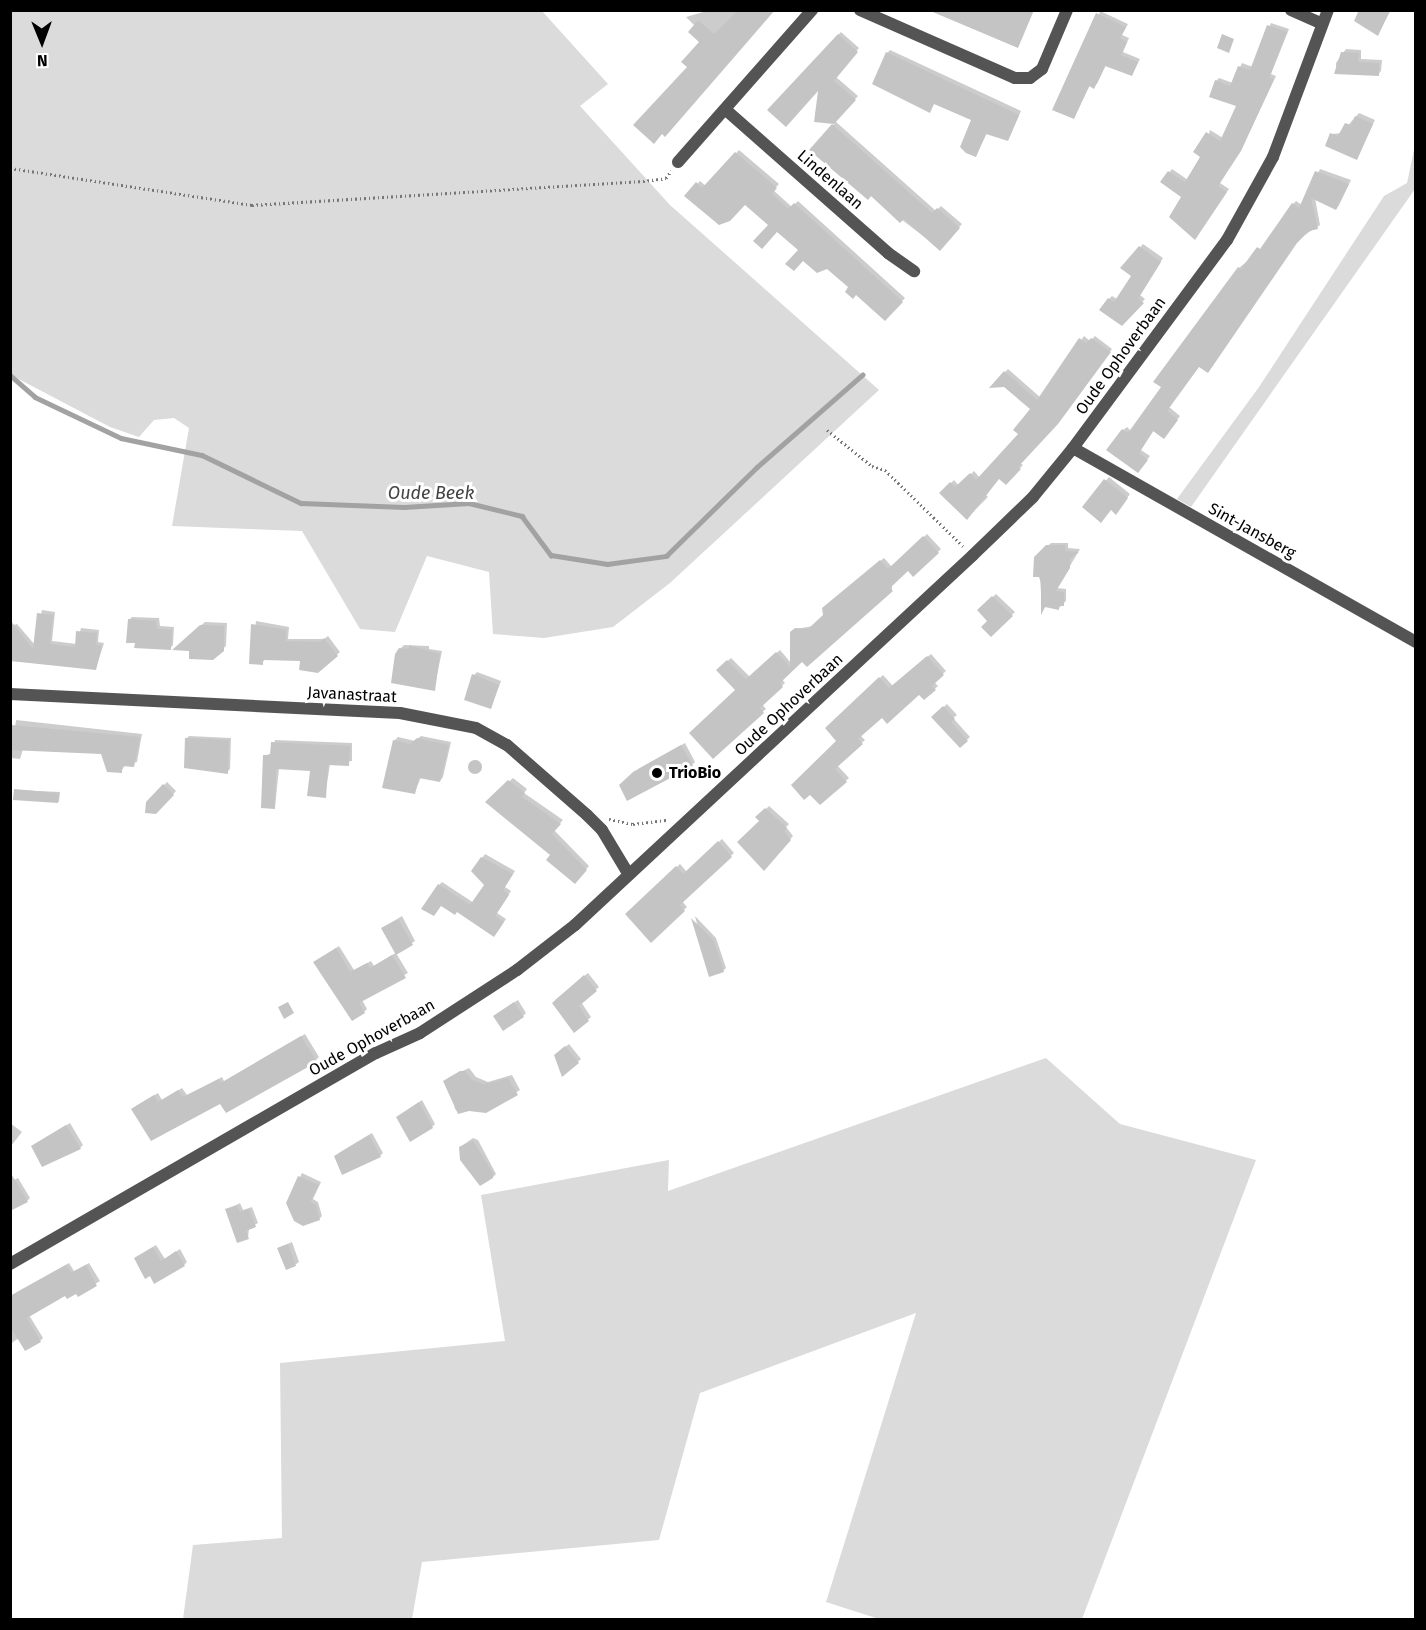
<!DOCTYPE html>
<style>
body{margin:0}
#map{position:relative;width:1426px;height:1630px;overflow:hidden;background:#fff;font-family:"Fira Sans",sans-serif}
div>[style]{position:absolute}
.green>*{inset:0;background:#dbdbdb}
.shadow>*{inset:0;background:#0003}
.stream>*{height:4.5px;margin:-2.25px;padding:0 2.25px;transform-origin:2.25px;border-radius:2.25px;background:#a2a2a2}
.building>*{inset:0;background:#c4c4c4}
.round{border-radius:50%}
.path>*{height:3px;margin-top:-1.5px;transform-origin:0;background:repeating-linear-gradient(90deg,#767676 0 1.5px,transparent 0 4.5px)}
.street>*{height:12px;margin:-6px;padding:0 6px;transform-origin:6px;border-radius:6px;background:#545454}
.dots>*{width:16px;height:16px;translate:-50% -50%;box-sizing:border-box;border:3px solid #fff;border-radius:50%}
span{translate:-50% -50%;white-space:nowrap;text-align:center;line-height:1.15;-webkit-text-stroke:6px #fff;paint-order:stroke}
.street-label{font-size:16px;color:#000}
.poi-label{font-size:16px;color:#000;font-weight:700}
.left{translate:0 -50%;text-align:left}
.water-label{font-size:18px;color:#434343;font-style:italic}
.frame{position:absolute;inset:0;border:12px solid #000;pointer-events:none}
.north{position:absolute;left:12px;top:12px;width:60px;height:60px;-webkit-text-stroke:4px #fff;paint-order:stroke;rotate:179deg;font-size:16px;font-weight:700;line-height:24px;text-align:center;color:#000}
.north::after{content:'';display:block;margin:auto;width:21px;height:27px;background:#000;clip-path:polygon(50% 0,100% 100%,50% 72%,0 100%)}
</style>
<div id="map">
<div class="green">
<div style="clip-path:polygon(10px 11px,542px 11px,608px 84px,580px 106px,670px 205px,879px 390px,670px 583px,613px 627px,544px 638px,493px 634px,489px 572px,427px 556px,395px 632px,360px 629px,302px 531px,172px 526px,189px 428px,174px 418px,154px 420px,139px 437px,110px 427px,11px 375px)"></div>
<div style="clip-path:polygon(1415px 145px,1415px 189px,1191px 507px,1177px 499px,1259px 387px,1384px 196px,1407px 183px)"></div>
<div style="clip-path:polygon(1046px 1058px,1120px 1124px,1256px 1160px,1082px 1619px,879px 1619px,826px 1602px,916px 1313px,700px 1393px,659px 1540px,422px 1562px,412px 1619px,183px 1619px,193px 1545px,282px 1538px,280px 1363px,505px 1341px,481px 1195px,669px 1160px,668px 1191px)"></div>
</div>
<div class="shadow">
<div style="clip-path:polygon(710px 10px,773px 10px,689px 67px,701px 42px,695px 26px,686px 17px)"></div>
<div style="clip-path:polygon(1360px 10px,1391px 10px,1378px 34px)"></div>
<div style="clip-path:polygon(1100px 11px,1128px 24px,1122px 35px,1129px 38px,1123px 52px,1140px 59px,1132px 75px,1106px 65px,1097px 84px,1090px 85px,1074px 118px)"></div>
<div style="clip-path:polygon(1271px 23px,1289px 29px,1271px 74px,1276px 76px,1243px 146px,1220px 183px,1229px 189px,1197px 235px,1184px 197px,1162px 182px,1172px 169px,1188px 180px,1202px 157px,1210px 130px,1223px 138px,1238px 105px,1216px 81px,1219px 78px,1233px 83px,1242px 63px,1253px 67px)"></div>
<div style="clip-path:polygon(841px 32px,859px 48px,836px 77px,858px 96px,835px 121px,936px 211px,941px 206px,962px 224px,940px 249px,811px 150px,835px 123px,816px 121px,820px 87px,769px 109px)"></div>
<div style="clip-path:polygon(1346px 49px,1361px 50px,1361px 59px,1382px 60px,1381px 71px,1378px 75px,1336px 72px,1336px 63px)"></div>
<div style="clip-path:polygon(890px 50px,1021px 111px,1010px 136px,1007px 139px,987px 133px,976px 155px,973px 120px,887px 53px)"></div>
<div style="clip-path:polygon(1359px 113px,1375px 120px,1357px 158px,1332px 134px,1341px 133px)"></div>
<div style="clip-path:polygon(739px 150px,779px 184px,773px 190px,792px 207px,798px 201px,905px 298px,885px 319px,828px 267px,803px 259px,800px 250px,745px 203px,686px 196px,700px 181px,706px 186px)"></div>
<div style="clip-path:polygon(1320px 169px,1351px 180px,1339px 205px,1336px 209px,1315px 198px,1320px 225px,1300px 238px,1200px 365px,1169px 407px,1180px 416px,1167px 434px,1154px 430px,1141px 450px,1150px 456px,1141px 468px,1123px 430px,1127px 427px,1131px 431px,1163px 387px,1239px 268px,1264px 247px,1293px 204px,1296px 201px,1302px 205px)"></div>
<div style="clip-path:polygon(1143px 244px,1163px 258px,1140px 295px,1145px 299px,1122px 324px,1109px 299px,1112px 296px,1117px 299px,1133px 276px,1122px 268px)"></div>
<div style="clip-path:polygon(1084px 336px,1090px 341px,1095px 336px,1112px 349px,1060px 419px,1020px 463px,1023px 465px,1006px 483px,999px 477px,984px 493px,988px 497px,967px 518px,941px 493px,954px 480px,959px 486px,974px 471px,980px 478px,1021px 434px,1032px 409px,1005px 372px,1008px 369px,1041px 398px)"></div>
<div style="clip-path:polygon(1109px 477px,1130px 494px,1119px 509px,1084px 507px)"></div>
<div style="clip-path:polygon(927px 534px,941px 549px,913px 575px,908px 569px,892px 584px,892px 590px,807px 665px,802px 660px,782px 679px,785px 683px,762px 704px,766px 709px,713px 757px,737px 689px,718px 670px,731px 658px,750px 677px,780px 650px,791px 663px,796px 629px,813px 626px,825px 615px,827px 605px,884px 558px,892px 567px)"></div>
<div style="clip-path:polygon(1051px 543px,1068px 543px,1068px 548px,1080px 549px,1057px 588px,1066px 589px,1066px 601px,1058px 609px,1046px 606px,1042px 611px,1040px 576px,1035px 558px)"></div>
<div style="clip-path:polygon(996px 594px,1015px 612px,991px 635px,989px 621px,979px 610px)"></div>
<div style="clip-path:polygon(42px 610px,55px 612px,52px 641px,77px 644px,81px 628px,99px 630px,98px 642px,104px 643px,96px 668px,10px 659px,10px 626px,17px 624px,35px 645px)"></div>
<div style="clip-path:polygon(132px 617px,159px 618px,160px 626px,174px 627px,173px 645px,170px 648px,129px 620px)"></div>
<div style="clip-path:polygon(256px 621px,289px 627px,288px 639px,324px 639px,328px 636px,340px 652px,318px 672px,301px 659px,266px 658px,262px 663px,250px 662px)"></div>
<div style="clip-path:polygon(205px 622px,227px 623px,226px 646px,213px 658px,190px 649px,175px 649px)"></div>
<div style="clip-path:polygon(404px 645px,429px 646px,429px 649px,442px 651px,434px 690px,400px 649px)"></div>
<div style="clip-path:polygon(931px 654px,946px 671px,934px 682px,938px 686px,925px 698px,920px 693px,882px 716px,860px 735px,865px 740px,837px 765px,849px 778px,820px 803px,838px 741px,827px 728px,883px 675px,893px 686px)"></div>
<div style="clip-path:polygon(477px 672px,501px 681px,491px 708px,474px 675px)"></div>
<div style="clip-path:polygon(947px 704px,957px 715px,953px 718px,970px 737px,960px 746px,933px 717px)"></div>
<div style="clip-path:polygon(16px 720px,142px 734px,137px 762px,125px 765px,121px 772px,102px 753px,23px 749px,20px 759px,11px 758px)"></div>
<div style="clip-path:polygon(189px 736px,231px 738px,230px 769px,227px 772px,186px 739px)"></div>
<div style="clip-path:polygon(421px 736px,451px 742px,443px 777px,440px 781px,421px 777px,415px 792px,394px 741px,398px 737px,415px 741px)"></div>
<div style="clip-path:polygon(275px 740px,352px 743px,352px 761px,330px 764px,325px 797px,311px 769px,279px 768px,275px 807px,264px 756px,272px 753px)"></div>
<div style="clip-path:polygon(685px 743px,695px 762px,692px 765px,638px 769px)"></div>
<div style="clip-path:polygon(477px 760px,482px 765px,476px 772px,470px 768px)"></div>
<div style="clip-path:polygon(513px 778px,527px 789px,524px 793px,563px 820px,554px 830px,589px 866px,575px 882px,552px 855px,487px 802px)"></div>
<div style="clip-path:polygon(167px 782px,176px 791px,156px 813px,147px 803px)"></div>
<div style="clip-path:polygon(15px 790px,60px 792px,59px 801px,58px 802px)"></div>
<div style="clip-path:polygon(769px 806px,789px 824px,786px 827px,793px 836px,764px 869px,761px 821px,758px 817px)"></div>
<div style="clip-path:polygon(722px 839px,734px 853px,682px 901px,687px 907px,652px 940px,627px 914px,680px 864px,687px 872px)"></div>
<div style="clip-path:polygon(485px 854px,515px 871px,505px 887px,511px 891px,497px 913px,506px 919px,497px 932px,439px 885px,442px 882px,474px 903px,486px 884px,482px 858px)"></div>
<div style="clip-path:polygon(402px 916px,415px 941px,396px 953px,408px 973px,362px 1000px,367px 1009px,364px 1012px,315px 962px,339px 946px,354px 970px,371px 961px,374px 966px,397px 952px,386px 926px)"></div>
<div style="clip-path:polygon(695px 916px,716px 938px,726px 968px,723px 971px,710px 975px)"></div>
<div style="clip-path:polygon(588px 973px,599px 987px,581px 1002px,591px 1017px,575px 1031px,555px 1000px)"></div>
<div style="clip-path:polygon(518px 1000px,526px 1013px,523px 1016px,498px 1013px)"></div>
<div style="clip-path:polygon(305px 1034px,319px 1057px,316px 1060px,221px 1102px,136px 1106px,158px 1093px,162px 1100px,182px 1088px,187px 1095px,222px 1077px,224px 1081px)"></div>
<div style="clip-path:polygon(569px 1044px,581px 1059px,563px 1075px,559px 1052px)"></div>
<div style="clip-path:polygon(469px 1068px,476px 1077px,488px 1082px,512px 1075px,520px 1090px,486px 1112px,469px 1109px,461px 1112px,455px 1109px,448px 1078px)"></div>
<div style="clip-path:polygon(422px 1100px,435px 1124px,432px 1127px,398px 1117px)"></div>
<div style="clip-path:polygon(10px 1123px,22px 1132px,11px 1146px,10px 1146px)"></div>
<div style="clip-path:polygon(70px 1123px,83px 1145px,80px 1148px,32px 1146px)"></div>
<div style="clip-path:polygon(372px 1133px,383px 1153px,380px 1156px,339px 1153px)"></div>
<div style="clip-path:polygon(473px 1138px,478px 1140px,496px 1174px,493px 1177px,460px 1147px)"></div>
<div style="clip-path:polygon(302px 1173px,321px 1182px,313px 1199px,318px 1202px,322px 1216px,319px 1219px,288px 1203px)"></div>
<div style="clip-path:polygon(18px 1178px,30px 1198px,27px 1201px,10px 1182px)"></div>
<div style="clip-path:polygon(240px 1203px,243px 1210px,252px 1207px,258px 1223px,249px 1228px,248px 1238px,227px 1210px)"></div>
<div style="clip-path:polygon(292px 1242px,299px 1262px,295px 1265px,278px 1248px)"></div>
<div style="clip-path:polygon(156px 1245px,165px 1259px,180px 1249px,187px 1262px,184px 1265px,135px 1258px)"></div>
<div style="clip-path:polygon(69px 1263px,74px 1271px,89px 1263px,100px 1281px,78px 1295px,77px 1292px,66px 1294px,29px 1315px,43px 1338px,40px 1341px,19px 1338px,10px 1344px,10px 1303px,17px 1292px)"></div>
</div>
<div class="stream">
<div style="left:10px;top:375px;width:33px;rotate:41deg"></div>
<div style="left:35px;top:397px;width:95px;rotate:25.5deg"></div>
<div style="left:121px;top:438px;width:83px;rotate:11.9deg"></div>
<div style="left:202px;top:455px;width:110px;rotate:25.9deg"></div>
<div style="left:301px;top:503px;width:103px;rotate:2.2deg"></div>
<div style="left:404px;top:507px;width:65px;rotate:-3.5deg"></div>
<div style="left:469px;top:503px;width:55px;rotate:13.8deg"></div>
<div style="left:522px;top:516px;width:49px;rotate:53.4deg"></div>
<div style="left:551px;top:555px;width:57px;rotate:9.1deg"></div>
<div style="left:607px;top:564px;width:60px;rotate:-7.7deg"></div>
<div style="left:666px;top:556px;width:127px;rotate:-44.4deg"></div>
<div style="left:757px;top:467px;width:140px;rotate:-41.2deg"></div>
</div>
<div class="building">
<div style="clip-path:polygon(739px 10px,775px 10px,665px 137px,662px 134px,654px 144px,633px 125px,687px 67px,681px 62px,699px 42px,688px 32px,698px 20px,714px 34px)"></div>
<div style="clip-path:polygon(928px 10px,1034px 10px,1018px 48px)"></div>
<div style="clip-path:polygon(1359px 10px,1390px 10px,1378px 36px,1354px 21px)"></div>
<div style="clip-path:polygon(1096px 13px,1126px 27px,1120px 38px,1127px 42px,1121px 55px,1138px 62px,1132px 76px,1105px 66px,1094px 89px,1089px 86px,1074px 119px,1052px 110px)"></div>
<div style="clip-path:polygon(1267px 25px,1287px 32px,1269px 78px,1274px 79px,1241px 151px,1218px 186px,1227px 192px,1195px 240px,1169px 217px,1181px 197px,1160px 182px,1168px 171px,1185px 182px,1200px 157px,1193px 152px,1206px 132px,1220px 141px,1236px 106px,1209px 97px,1215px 80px,1230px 86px,1238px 66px,1250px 70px)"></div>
<div style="clip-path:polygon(838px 34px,858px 52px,834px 81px,856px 100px,834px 124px,814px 122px,818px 91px,786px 127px,767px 110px)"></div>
<div style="clip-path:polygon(1222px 34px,1234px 39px,1229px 53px,1217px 48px)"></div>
<div style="clip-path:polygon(886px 52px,1019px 115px,1008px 141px,986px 134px,976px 157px,966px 153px,960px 147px,971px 120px,934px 104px,930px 113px,872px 84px)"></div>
<div style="clip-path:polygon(1341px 52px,1359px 53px,1358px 62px,1379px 63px,1379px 76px,1334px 74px)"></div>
<div style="clip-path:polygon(1355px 116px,1373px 124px,1357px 160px,1325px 146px,1330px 133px,1338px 136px,1345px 123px,1351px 125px)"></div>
<div style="clip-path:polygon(832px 124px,932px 213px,937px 208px,960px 228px,940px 251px,904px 219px,900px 223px,871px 196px,868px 200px,809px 150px)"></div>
<div style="clip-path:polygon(735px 152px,777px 188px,772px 194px,788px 209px,794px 203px,903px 302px,885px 321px,856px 295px,853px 299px,845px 292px,848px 287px,827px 269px,817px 273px,803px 261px,794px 271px,785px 264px,798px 250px,777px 232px,762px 249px,753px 241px,768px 225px,745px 205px,730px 221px,719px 225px,684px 196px,696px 182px,702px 188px)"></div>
<div style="clip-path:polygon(1315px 171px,1349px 184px,1336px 210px,1311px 198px,1318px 229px,1309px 231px,1297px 243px,1208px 373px,1199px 367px,1167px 411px,1178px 420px,1164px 439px,1153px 431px,1139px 453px,1148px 460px,1138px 473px,1106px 450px,1122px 429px,1128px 433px,1161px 387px,1153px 382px,1238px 267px,1241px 269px,1257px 247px,1260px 249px,1292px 203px,1299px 208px)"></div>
<div style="clip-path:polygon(1139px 246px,1161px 262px,1138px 299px,1144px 303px,1122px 326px,1099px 310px,1108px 298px,1114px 302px,1131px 276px,1120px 268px)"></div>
<div style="clip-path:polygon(1079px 338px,1086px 343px,1091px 338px,1111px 352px,1058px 424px,1018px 467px,1021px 469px,1006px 485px,999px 479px,967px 520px,939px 493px,950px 482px,955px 487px,970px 473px,976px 480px,1018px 434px,1013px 430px,1030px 409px,1004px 387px,989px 388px,1004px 371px,1037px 400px)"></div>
<div style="clip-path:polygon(1104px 479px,1128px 498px,1116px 515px,1111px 510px,1101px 523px,1082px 507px)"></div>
<div style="clip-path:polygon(923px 536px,939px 553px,913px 577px,908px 571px,890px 588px,893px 591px,807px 667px,802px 662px,780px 683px,783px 687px,760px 708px,764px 713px,713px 759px,689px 733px,735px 690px,716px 670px,727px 660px,746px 679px,776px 652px,790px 667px,790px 632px,795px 628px,808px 629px,823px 615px,822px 608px,880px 560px,888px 569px)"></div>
<div style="clip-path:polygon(1046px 545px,1065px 545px,1065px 551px,1079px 552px,1070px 559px,1070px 568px,1056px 591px,1064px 592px,1064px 606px,1059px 606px,1059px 610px,1045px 607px,1041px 615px,1041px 583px,1039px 577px,1033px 577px,1034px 557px)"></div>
<div style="clip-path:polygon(992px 596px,1013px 616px,991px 637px,981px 627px,987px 621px,977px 610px)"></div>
<div style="clip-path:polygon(37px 613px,53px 615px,50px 644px,75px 647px,76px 631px,97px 633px,96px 645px,102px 646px,96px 670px,10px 661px,10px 620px,33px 649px)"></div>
<div style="clip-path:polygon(128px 619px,156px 621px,157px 629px,172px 630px,171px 650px,134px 648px,135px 643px,126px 643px)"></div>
<div style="clip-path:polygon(251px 624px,286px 630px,286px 641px,320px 642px,324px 638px,338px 656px,318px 673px,299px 670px,300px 661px,263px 660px,263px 665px,249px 664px)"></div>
<div style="clip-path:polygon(200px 625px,224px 626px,224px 651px,213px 660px,189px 659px,189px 651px,172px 650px)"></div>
<div style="clip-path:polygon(409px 645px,440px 654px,435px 691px,391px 683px,395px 654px,399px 648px,409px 649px)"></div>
<div style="clip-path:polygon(927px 656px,944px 675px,932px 686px,936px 690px,924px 700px,919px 695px,887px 724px,882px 718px,858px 739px,863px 744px,835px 769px,847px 782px,820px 805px,810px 795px,804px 800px,791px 785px,836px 741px,825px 728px,879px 677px,889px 688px)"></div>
<div style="clip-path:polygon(472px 674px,499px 685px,491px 709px,464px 700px)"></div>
<div style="clip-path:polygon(943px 706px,955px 719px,951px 722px,968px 741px,960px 748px,931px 717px)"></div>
<div style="clip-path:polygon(12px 725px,140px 737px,134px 767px,122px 766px,122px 773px,107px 772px,101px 754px,10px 750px)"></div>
<div style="clip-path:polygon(185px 738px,229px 740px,228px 774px,184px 768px)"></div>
<div style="clip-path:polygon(417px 738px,449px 745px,440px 782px,419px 778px,415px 794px,382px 788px,393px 740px,410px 744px)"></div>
<div style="clip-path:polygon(271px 742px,350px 746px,349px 766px,328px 765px,326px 798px,307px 796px,310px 771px,276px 769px,275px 809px,261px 808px,263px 755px,270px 755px)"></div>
<div style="clip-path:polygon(681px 745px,693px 766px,627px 801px,619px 785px,633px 772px)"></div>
<div class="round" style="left:468px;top:760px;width:14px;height:14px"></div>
<div style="clip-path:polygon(508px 780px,525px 793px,522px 797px,561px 824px,552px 834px,587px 870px,575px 884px,546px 860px,550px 855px,485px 802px)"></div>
<div style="clip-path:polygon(163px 784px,174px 795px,156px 814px,145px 813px,146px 802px)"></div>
<div style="clip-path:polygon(14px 789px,59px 793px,58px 803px,13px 800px)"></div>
<div style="clip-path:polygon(765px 808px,787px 828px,784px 831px,791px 840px,764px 871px,737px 842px,759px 821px,755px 817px)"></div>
<div style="clip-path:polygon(718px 841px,732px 857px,680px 905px,685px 911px,651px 943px,625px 914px,676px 866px,683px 874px)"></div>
<div style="clip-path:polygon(481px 857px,513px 874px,503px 890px,509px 895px,495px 916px,504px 922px,494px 937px,457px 912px,455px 915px,441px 906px,434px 916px,421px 909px,438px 884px,470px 905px,484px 885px,471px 871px)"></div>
<div style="clip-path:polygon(691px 918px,714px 941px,724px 972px,709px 977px)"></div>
<div style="clip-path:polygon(398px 919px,413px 945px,396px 955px,381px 928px)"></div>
<div style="clip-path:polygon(336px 948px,350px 972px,367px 963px,370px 968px,392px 955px,406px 978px,359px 1003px,365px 1013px,352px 1021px,313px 962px)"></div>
<div style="clip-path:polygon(584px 975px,597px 991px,579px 1006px,589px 1021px,574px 1033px,552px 1003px)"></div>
<div style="clip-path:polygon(288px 1002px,294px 1013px,284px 1019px,278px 1007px)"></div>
<div style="clip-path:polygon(514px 1002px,524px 1017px,503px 1031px,493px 1016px)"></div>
<div style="clip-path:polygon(301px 1036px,317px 1062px,226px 1113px,220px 1104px,151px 1141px,131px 1109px,154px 1095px,158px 1102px,178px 1090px,183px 1097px,219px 1079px,221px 1083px)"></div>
<div style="clip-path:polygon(565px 1046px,579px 1063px,562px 1077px,554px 1055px)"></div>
<div style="clip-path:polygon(460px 1071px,465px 1071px,472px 1080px,484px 1084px,508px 1078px,518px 1095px,486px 1113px,469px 1111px,458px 1114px,443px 1081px)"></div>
<div style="clip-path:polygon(419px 1102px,433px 1128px,410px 1142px,396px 1117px)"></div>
<div style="clip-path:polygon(66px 1125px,81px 1149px,42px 1167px,31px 1146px)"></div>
<div style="clip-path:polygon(369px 1135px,381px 1157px,342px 1175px,334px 1156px)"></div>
<div style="clip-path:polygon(473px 1141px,493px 1173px,493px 1178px,480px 1186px,460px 1160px,459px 1147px)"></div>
<div style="clip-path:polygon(10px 1172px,28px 1202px,10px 1211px)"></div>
<div style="clip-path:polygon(298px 1176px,319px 1185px,310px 1202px,316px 1205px,320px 1220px,303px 1226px,294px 1221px,286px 1203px)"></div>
<div style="clip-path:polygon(237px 1205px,240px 1212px,249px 1209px,256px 1227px,246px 1231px,249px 1239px,237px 1243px,225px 1209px)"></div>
<div style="clip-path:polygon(288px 1244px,296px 1266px,286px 1270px,277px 1248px)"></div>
<div style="clip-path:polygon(153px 1247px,161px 1261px,176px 1251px,185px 1266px,154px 1284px,150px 1276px,145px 1279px,134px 1258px)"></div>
<div style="clip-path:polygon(66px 1265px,71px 1273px,86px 1265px,97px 1286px,78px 1297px,76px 1294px,67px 1299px,65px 1296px,27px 1318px,41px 1342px,25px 1351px,10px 1326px,10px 1296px)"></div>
</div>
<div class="path">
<div style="left:10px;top:168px;width:245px;rotate:8.7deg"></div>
<div style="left:252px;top:205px;width:392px;rotate:-3.5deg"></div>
<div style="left:643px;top:181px;width:23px;rotate:-7deg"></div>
<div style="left:666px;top:178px;width:9px;rotate:-54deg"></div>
<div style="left:827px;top:430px;width:58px;rotate:38.7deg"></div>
<div style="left:872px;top:466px;width:14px;rotate:17deg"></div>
<div style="left:885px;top:470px;width:109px;rotate:44.3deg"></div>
<div style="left:609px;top:819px;width:25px;rotate:12deg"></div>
<div style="left:633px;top:824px;width:35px;rotate:-7deg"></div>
</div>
<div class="street">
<div style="left:860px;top:10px;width:169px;rotate:23.7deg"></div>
<div style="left:1015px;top:78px;width:15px"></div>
<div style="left:1030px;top:78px;width:15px;rotate:-37deg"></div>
<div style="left:1042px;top:69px;width:64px;rotate:-67deg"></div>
<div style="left:1291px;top:10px;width:34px;rotate:24deg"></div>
<div style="left:726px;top:110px;width:216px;rotate:41.4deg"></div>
<div style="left:888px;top:253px;width:32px;rotate:35deg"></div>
<div style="left:678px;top:162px;width:203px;rotate:-48.6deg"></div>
<div style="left:1073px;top:448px;width:394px;rotate:29.5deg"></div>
<div style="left:10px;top:694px;width:390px;rotate:2.8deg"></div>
<div style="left:400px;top:713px;width:77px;rotate:11.2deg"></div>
<div style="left:476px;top:728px;width:35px;rotate:29deg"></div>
<div style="left:507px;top:745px;width:106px;rotate:41.2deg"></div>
<div style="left:587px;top:815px;width:21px;rotate:45deg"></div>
<div style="left:602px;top:830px;width:52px;rotate:59deg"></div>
<div style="left:10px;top:1264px;width:422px;rotate:-30deg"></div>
<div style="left:376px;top:1053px;width:48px;rotate:-24.4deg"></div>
<div style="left:420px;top:1033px;width:116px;rotate:-33deg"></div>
<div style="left:517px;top:970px;width:73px;rotate:-37.8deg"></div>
<div style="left:575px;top:925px;width:543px;rotate:-42.91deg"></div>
<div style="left:973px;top:555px;width:83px;rotate:-44deg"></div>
<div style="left:1033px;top:497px;width:63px;rotate:-50.8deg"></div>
<div style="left:1073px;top:448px;width:259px;rotate:-53.5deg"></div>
<div style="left:1227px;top:240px;width:95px;rotate:-61deg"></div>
<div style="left:1273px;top:157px;width:157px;rotate:-69.5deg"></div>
</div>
<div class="dots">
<div style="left:657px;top:773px;background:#000"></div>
</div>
<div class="street-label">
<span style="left:830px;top:180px;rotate:41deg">Lindenlaan</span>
<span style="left:1121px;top:356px;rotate:-54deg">Oude Ophoverbaan</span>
<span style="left:1252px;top:531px;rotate:29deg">Sint-Jansberg</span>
<span style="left:352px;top:695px;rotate:3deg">Javanastraat</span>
<span style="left:789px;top:705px;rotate:-43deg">Oude Ophoverbaan</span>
<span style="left:372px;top:1038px;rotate:-29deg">Oude Ophoverbaan</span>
</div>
<div class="poi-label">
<span class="left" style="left:669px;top:773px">TrioBio</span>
</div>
<div class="water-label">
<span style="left:431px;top:493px">Oude Beek</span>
</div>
<div class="frame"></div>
<div class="north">N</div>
</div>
